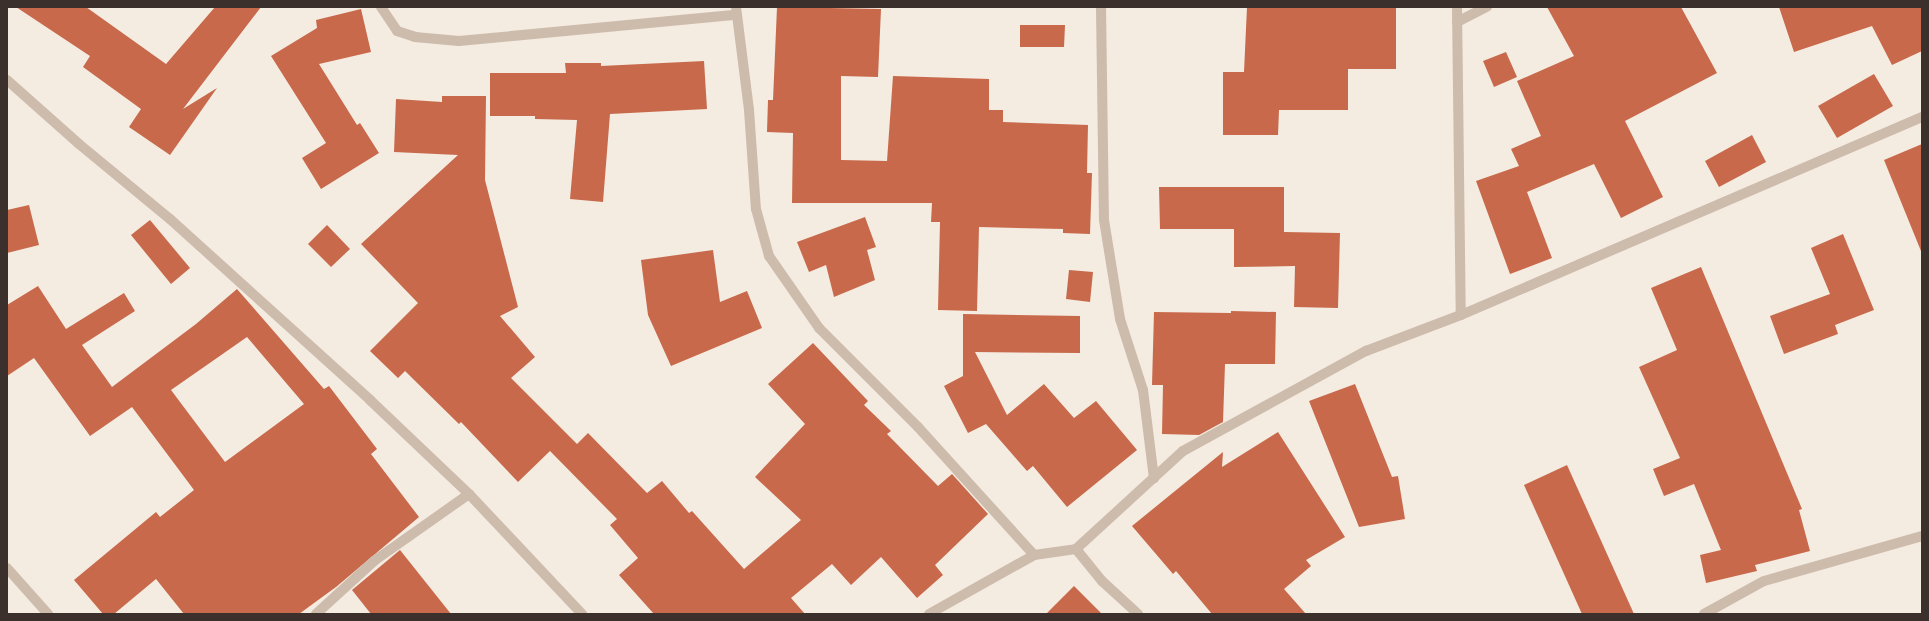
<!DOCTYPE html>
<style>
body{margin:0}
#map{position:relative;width:1929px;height:621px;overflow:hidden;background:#f4ebe1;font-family:Jost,sans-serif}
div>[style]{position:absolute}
.building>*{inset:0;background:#c8694b}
.minor>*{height:10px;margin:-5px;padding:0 5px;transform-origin:5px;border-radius:5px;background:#cdbbac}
.tertiary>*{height:10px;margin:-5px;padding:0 5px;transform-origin:5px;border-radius:5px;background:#cdbbac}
span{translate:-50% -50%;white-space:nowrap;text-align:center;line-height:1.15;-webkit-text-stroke:4px #fbf5ee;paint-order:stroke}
.frame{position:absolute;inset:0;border:8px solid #3b302b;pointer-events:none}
</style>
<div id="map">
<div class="building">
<div style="clip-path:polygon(16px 7px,86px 7px,166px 64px,215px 7px,261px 7px,183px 109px,217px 88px,170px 155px,129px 127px,141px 109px,83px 67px,90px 56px)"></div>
<div style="clip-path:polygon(777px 7px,881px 9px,878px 77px,841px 76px,841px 160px,887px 161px,893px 76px,989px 79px,989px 110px,1003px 110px,1003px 122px,1088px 125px,1087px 173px,1092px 173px,1090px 234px,1063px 233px,1063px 229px,979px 227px,977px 311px,938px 310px,940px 222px,931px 222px,932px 203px,792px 203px,793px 133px,767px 132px,768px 100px,773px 100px)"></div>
<div style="clip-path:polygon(1247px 7px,1396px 7px,1396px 69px,1348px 69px,1348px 110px,1279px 110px,1278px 135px,1223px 135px,1223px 72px,1244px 72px)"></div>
<div style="clip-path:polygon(1547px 7px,1681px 7px,1717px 73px,1625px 121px,1663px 197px,1621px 218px,1594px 164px,1527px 192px,1552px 258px,1510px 274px,1476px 181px,1519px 166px,1511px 149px,1541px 136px,1517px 81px,1574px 56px)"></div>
<div style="clip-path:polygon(1779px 7px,1922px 7px,1922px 51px,1892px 65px,1872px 26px,1794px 52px)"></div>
<div style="clip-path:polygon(361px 9px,371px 52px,319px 64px,357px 125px,360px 123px,379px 153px,321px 189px,302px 158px,326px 143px,271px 56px,317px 28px,316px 20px)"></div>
<div style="clip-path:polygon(1020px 25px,1065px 25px,1064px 47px,1020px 47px)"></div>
<div style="clip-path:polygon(1506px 52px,1517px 77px,1494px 87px,1483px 61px)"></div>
<div style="clip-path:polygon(704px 61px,707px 109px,610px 114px,603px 202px,570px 199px,577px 120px,535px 119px,535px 116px,490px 116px,490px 73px,566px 73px,565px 63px,601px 63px,601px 66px)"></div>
<div style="clip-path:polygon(1874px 74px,1893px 106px,1837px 138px,1818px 106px)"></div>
<div style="clip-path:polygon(442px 96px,486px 96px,485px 180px,518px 307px,500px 316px,535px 357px,511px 378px,577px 444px,588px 433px,647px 493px,662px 481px,689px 513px,692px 511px,744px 569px,801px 520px,755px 477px,805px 424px,768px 384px,813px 343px,868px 401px,864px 405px,891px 431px,887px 434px,938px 486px,952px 474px,988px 514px,935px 565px,943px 575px,917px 598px,881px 557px,851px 585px,832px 564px,791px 598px,805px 614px,654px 614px,619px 575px,638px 558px,610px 525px,617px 519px,550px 451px,518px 482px,461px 422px,459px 424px,405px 371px,398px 378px,370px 351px,418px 303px,361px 244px,458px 155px,394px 152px,396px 99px,442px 102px)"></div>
<div style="clip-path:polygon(1752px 135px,1766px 162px,1719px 187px,1705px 161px)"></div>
<div style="clip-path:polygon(1922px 144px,1922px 251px,1921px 251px,1884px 160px)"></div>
<div style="clip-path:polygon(1159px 187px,1284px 187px,1284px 232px,1340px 233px,1338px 308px,1294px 307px,1295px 266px,1234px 267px,1234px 229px,1160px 229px)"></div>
<div style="clip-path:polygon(29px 205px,39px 245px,7px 253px,7px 210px)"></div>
<div style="clip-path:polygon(865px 217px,876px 247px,867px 250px,875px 280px,834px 297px,826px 265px,809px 272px,797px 242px)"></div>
<div style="clip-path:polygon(150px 220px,190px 268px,171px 284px,131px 235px)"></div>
<div style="clip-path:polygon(327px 225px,350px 249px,331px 267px,308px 244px)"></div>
<div style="clip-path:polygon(1843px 234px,1874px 310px,1835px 325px,1838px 334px,1784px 354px,1770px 316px,1830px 294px,1811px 248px)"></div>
<div style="clip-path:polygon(713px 250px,720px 302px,747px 291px,762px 328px,671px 366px,648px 315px,641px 260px)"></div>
<div style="clip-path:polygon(1701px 267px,1802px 509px,1799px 510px,1810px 551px,1755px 565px,1757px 571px,1706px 583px,1700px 555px,1721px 550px,1694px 484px,1664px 496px,1653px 469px,1680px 458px,1639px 367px,1677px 350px,1651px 288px)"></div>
<div style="clip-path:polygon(1069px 270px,1093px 272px,1090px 302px,1066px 299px)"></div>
<div style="clip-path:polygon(evenodd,38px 286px,66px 329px,124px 293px,135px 311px,82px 345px,112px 387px,196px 324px,237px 289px,324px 389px,329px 386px,377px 449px,371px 454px,419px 517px,336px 587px,299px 614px,184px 614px,156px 579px,114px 614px,103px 614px,74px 580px,156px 512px,160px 517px,194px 490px,132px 407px,90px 436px,34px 358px,7px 376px,7px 305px,38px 286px,247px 337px,304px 404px,225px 462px,171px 390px,247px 337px)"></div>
<div style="clip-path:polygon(1231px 311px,1276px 312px,1275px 364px,1225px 364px,1223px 422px,1199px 435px,1162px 434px,1163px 385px,1152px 385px,1154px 312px,1231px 313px)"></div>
<div style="clip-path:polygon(963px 314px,1080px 316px,1080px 353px,975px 352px,1007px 415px,1044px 384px,1074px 418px,1096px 401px,1137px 450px,1067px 507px,1033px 466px,1027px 471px,986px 424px,968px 433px,944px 386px,963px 376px)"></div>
<div style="clip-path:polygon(1355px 384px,1392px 477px,1398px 476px,1405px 519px,1359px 527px,1309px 401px)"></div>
<div style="clip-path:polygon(1278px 432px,1345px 537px,1306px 560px,1311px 566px,1284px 589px,1306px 614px,1212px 614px,1176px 571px,1173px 574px,1132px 526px,1223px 452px,1222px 467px)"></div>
<div style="clip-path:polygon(1567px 465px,1634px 614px,1582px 614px,1524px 485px)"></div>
<div style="clip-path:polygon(400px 550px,451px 614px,371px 614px,352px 590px)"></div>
<div style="clip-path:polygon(1074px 586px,1102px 614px,1046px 614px)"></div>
</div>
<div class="minor">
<div style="left:381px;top:7px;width:29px;rotate:56deg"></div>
<div style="left:397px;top:31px;width:19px;rotate:18deg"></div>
<div style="left:415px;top:37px;width:44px;rotate:5.2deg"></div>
<div style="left:459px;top:41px;width:278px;rotate:-5.4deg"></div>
<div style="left:736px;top:7px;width:104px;rotate:82.8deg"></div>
<div style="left:749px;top:110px;width:99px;rotate:86deg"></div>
<div style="left:756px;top:209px;width:49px;rotate:74.5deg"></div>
<div style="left:769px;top:256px;width:88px;rotate:55.2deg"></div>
<div style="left:819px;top:328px;width:140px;rotate:45deg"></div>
<div style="left:918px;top:427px;width:173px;rotate:47.8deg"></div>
<div style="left:1034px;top:555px;width:42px;rotate:-8.1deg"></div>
<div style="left:1076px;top:549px;width:41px;rotate:50.9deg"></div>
<div style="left:1102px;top:581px;width:49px;rotate:42.5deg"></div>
<div style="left:1101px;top:7px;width:213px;rotate:89.2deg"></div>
<div style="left:1104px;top:220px;width:100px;rotate:80.8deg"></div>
<div style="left:1120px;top:319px;width:75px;rotate:72.1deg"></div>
<div style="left:1143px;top:390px;width:89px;rotate:82.9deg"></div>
<div style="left:1457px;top:7px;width:308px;rotate:89.3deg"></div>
<div style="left:1457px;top:22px;width:34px;rotate:-27deg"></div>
<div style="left:7px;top:80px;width:96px;rotate:41.6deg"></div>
<div style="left:79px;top:144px;width:118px;rotate:39.5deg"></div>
<div style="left:170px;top:219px;width:270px;rotate:42.1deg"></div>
<div style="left:370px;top:400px;width:137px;rotate:43.5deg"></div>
<div style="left:469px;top:494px;width:165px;rotate:46.7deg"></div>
<div style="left:1076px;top:549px;width:145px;rotate:-42.5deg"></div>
<div style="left:1183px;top:451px;width:209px;rotate:-28.7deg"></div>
<div style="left:1366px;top:351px;width:102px;rotate:-20.8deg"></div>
<div style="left:1461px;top:315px;width:502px;rotate:-23.24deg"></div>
<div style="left:7px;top:568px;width:62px;rotate:48.3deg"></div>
<div style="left:316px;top:614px;width:79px;rotate:-42.4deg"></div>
<div style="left:374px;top:561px;width:116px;rotate:-35.2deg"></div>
<div style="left:929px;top:614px;width:120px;rotate:-29.3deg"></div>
</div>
<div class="tertiary">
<div style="left:1704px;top:614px;width:68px;rotate:-28.8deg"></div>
<div style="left:1764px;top:581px;width:164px;rotate:-15.9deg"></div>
</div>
<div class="frame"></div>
</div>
